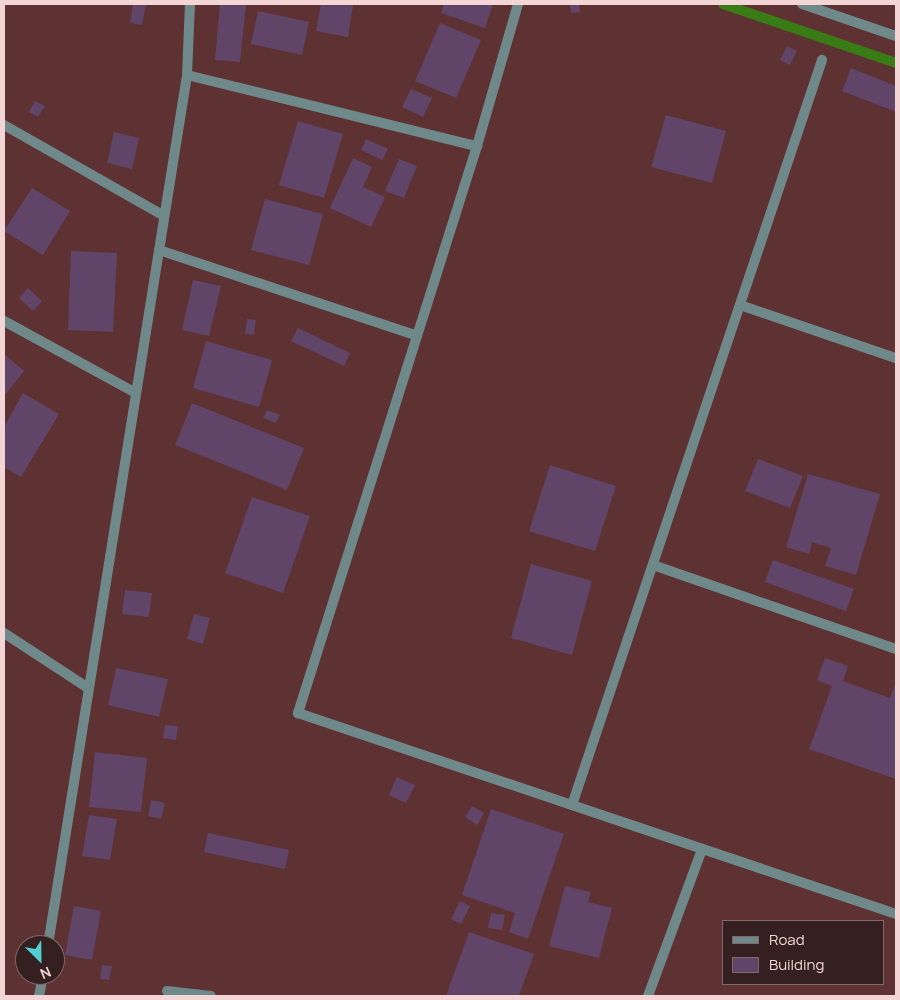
<!DOCTYPE html>
<style>
body{margin:0}
#map{position:relative;width:900px;height:1000px;overflow:hidden;background:#5e3133;font-family:Manrope,sans-serif}
div>[style]{position:absolute}
.stream>*{height:10px;margin:-5px;padding:0 5px;transform-origin:5px;border-radius:5px;background:#397c15}
.building>*{inset:0;background:#604569}
.minor>*{height:10px;margin:-5px;padding:0 5px;transform-origin:5px;border-radius:5px;background:#6f898a}
span{translate:-50% -50%;white-space:nowrap;text-align:center;line-height:1.15;-webkit-text-stroke:4px #352021;paint-order:stroke}
.frame{position:absolute;inset:0;border:5px solid #f3d5d5;pointer-events:none}
.legend{position:absolute;left:722px;top:920px;width:162px;height:65px;box-sizing:border-box;background:#352021;border:1px solid #816869;margin:0;padding:6px 9px;list-style:none;font-size:15px;color:#f3d5d5}
.legend li{display:flex;align-items:center;gap:10px;height:25px}
.legend b{width:25px;border:1px solid #816869}
.north{position:absolute;left:15px;top:935px;width:50px;height:50px;box-sizing:border-box;background:#352021;border:1px solid #816869;border-radius:50%;rotate:157deg;font-size:14px;font-weight:700;line-height:20px;text-align:center;color:#f3d5d5}
.north::after{content:'';display:block;margin:auto;width:18px;height:22px;background:#52cdd0;clip-path:polygon(50% 0,100% 100%,50% 72%,0 100%)}
</style>
<div id="map">
<div class="stream">
<div style="left:723px;top:4px;width:183px;rotate:18.8deg"></div>
</div>
<div class="building">
<div style="clip-path:polygon(133px 4px,146px 4px,142px 25px,130px 23px)"></div>
<div style="clip-path:polygon(220px 4px,246px 4px,240px 62px,215px 60px)"></div>
<div style="clip-path:polygon(321px 4px,353px 5px,348px 37px,316px 31px)"></div>
<div style="clip-path:polygon(444px 4px,493px 4px,485px 28px,441px 13px)"></div>
<div style="clip-path:polygon(570px 4px,579px 4px,580px 12px,571px 13px)"></div>
<div style="clip-path:polygon(258px 11px,309px 22px,302px 55px,251px 44px)"></div>
<div style="clip-path:polygon(440px 23px,481px 40px,456px 98px,415px 81px)"></div>
<div style="clip-path:polygon(787px 46px,797px 51px,790px 65px,780px 60px)"></div>
<div style="clip-path:polygon(851px 68px,896px 86px,896px 112px,842px 91px)"></div>
<div style="clip-path:polygon(411px 89px,432px 98px,423px 117px,402px 107px)"></div>
<div style="clip-path:polygon(35px 101px,45px 106px,38px 117px,29px 112px)"></div>
<div style="clip-path:polygon(666px 115px,726px 131px,712px 183px,651px 167px)"></div>
<div style="clip-path:polygon(298px 121px,343px 134px,324px 198px,279px 185px)"></div>
<div style="clip-path:polygon(114px 132px,139px 138px,132px 169px,107px 163px)"></div>
<div style="clip-path:polygon(366px 139px,388px 149px,382px 160px,361px 150px)"></div>
<div style="clip-path:polygon(353px 158px,372px 167px,363px 187px,385px 197px,371px 227px,330px 208px)"></div>
<div style="clip-path:polygon(399px 159px,417px 166px,404px 198px,385px 191px)"></div>
<div style="clip-path:polygon(32px 188px,70px 211px,43px 255px,4px 231px)"></div>
<div style="clip-path:polygon(265px 199px,323px 214px,309px 265px,251px 250px)"></div>
<div style="clip-path:polygon(71px 251px,117px 253px,113px 332px,68px 330px)"></div>
<div style="clip-path:polygon(193px 280px,221px 286px,209px 336px,182px 330px)"></div>
<div style="clip-path:polygon(28px 288px,42px 301px,33px 311px,19px 298px)"></div>
<div style="clip-path:polygon(247px 319px,256px 320px,254px 335px,245px 334px)"></div>
<div style="clip-path:polygon(298px 328px,350px 353px,344px 366px,291px 341px)"></div>
<div style="clip-path:polygon(206px 341px,272px 360px,259px 407px,193px 388px)"></div>
<div style="clip-path:polygon(4px 354px,24px 371px,4px 396px)"></div>
<div style="clip-path:polygon(23px 393px,59px 414px,21px 477px,4px 467px,4px 427px)"></div>
<div style="clip-path:polygon(192px 403px,304px 448px,287px 490px,175px 445px)"></div>
<div style="clip-path:polygon(267px 410px,280px 415px,276px 423px,263px 418px)"></div>
<div style="clip-path:polygon(758px 459px,803px 476px,790px 508px,745px 491px)"></div>
<div style="clip-path:polygon(550px 465px,616px 486px,595px 551px,529px 531px)"></div>
<div style="clip-path:polygon(808px 474px,880px 494px,856px 575px,825px 566px,831px 548px,812px 542px,809px 554px,786px 547px)"></div>
<div style="clip-path:polygon(252px 497px,310px 516px,283px 593px,225px 573px)"></div>
<div style="clip-path:polygon(773px 560px,854px 589px,846px 611px,765px 582px)"></div>
<div style="clip-path:polygon(531px 564px,592px 581px,572px 655px,511px 638px)"></div>
<div style="clip-path:polygon(125px 590px,152px 593px,149px 617px,122px 614px)"></div>
<div style="clip-path:polygon(194px 614px,210px 618px,203px 644px,187px 639px)"></div>
<div style="clip-path:polygon(825px 658px,848px 666px,843px 681px,890px 698px,896px 682px,896px 779px,809px 749px,832px 686px,817px 680px)"></div>
<div style="clip-path:polygon(116px 668px,168px 679px,159px 717px,108px 705px)"></div>
<div style="clip-path:polygon(165px 725px,178px 726px,176px 740px,163px 738px)"></div>
<div style="clip-path:polygon(95px 752px,147px 758px,141px 812px,89px 807px)"></div>
<div style="clip-path:polygon(397px 777px,415px 785px,406px 803px,389px 795px)"></div>
<div style="clip-path:polygon(151px 800px,165px 803px,161px 819px,148px 816px)"></div>
<div style="clip-path:polygon(472px 806px,484px 813px,477px 825px,465px 817px)"></div>
<div style="clip-path:polygon(491px 809px,564px 834px,528px 939px,509px 932px,515px 913px,462px 895px)"></div>
<div style="clip-path:polygon(89px 815px,117px 819px,110px 860px,82px 856px)"></div>
<div style="clip-path:polygon(208px 833px,289px 850px,285px 869px,204px 852px)"></div>
<div style="clip-path:polygon(565px 886px,591px 892px,588px 902px,612px 908px,599px 958px,549px 946px)"></div>
<div style="clip-path:polygon(460px 901px,470px 906px,461px 924px,451px 919px)"></div>
<div style="clip-path:polygon(74px 906px,101px 911px,92px 960px,65px 955px)"></div>
<div style="clip-path:polygon(491px 913px,505px 915px,502px 930px,488px 928px)"></div>
<div style="clip-path:polygon(469px 932px,534px 954px,519px 996px,446px 996px)"></div>
<div style="clip-path:polygon(102px 965px,112px 966px,109px 980px,100px 979px)"></div>
</div>
<div class="minor">
<div style="left:518px;top:4px;width:148px;rotate:106.1deg"></div>
<div style="left:477px;top:146px;width:595px;rotate:107.52deg"></div>
<div style="left:298px;top:713px;width:631px;rotate:18.58deg"></div>
<div style="left:802px;top:4px;width:99px;rotate:18.8deg"></div>
<div style="left:187px;top:75px;width:299px;rotate:13.8deg"></div>
<div style="left:4px;top:125px;width:184px;rotate:29.6deg"></div>
<div style="left:159px;top:250px;width:272px;rotate:18.4deg"></div>
<div style="left:740px;top:305px;width:165px;rotate:18.8deg"></div>
<div style="left:4px;top:321px;width:150px;rotate:28.6deg"></div>
<div style="left:653px;top:565px;width:257px;rotate:19.1deg"></div>
<div style="left:4px;top:633px;width:100px;rotate:33.2deg"></div>
<div style="left:572px;top:805px;width:786px;rotate:-71.45deg"></div>
<div style="left:48px;top:945px;width:881px;rotate:-80.92deg"></div>
<div style="left:187px;top:75px;width:71px;rotate:-87.6deg"></div>
<div style="left:167px;top:991px;width:44px;rotate:6.5deg"></div>
<div style="left:39px;top:996px;width:21px;rotate:-79deg"></div>
<div style="left:648px;top:996px;width:157px;rotate:-69.8deg"></div>
</div>
<div class="frame"></div>
<ul class="legend">
<li><b style="height:6px;background:#6f898a"></b>Road</li>
<li><b style="height:14px;background:#604569"></b>Building</li>
</ul>
<div class="north">N</div>
</div>
